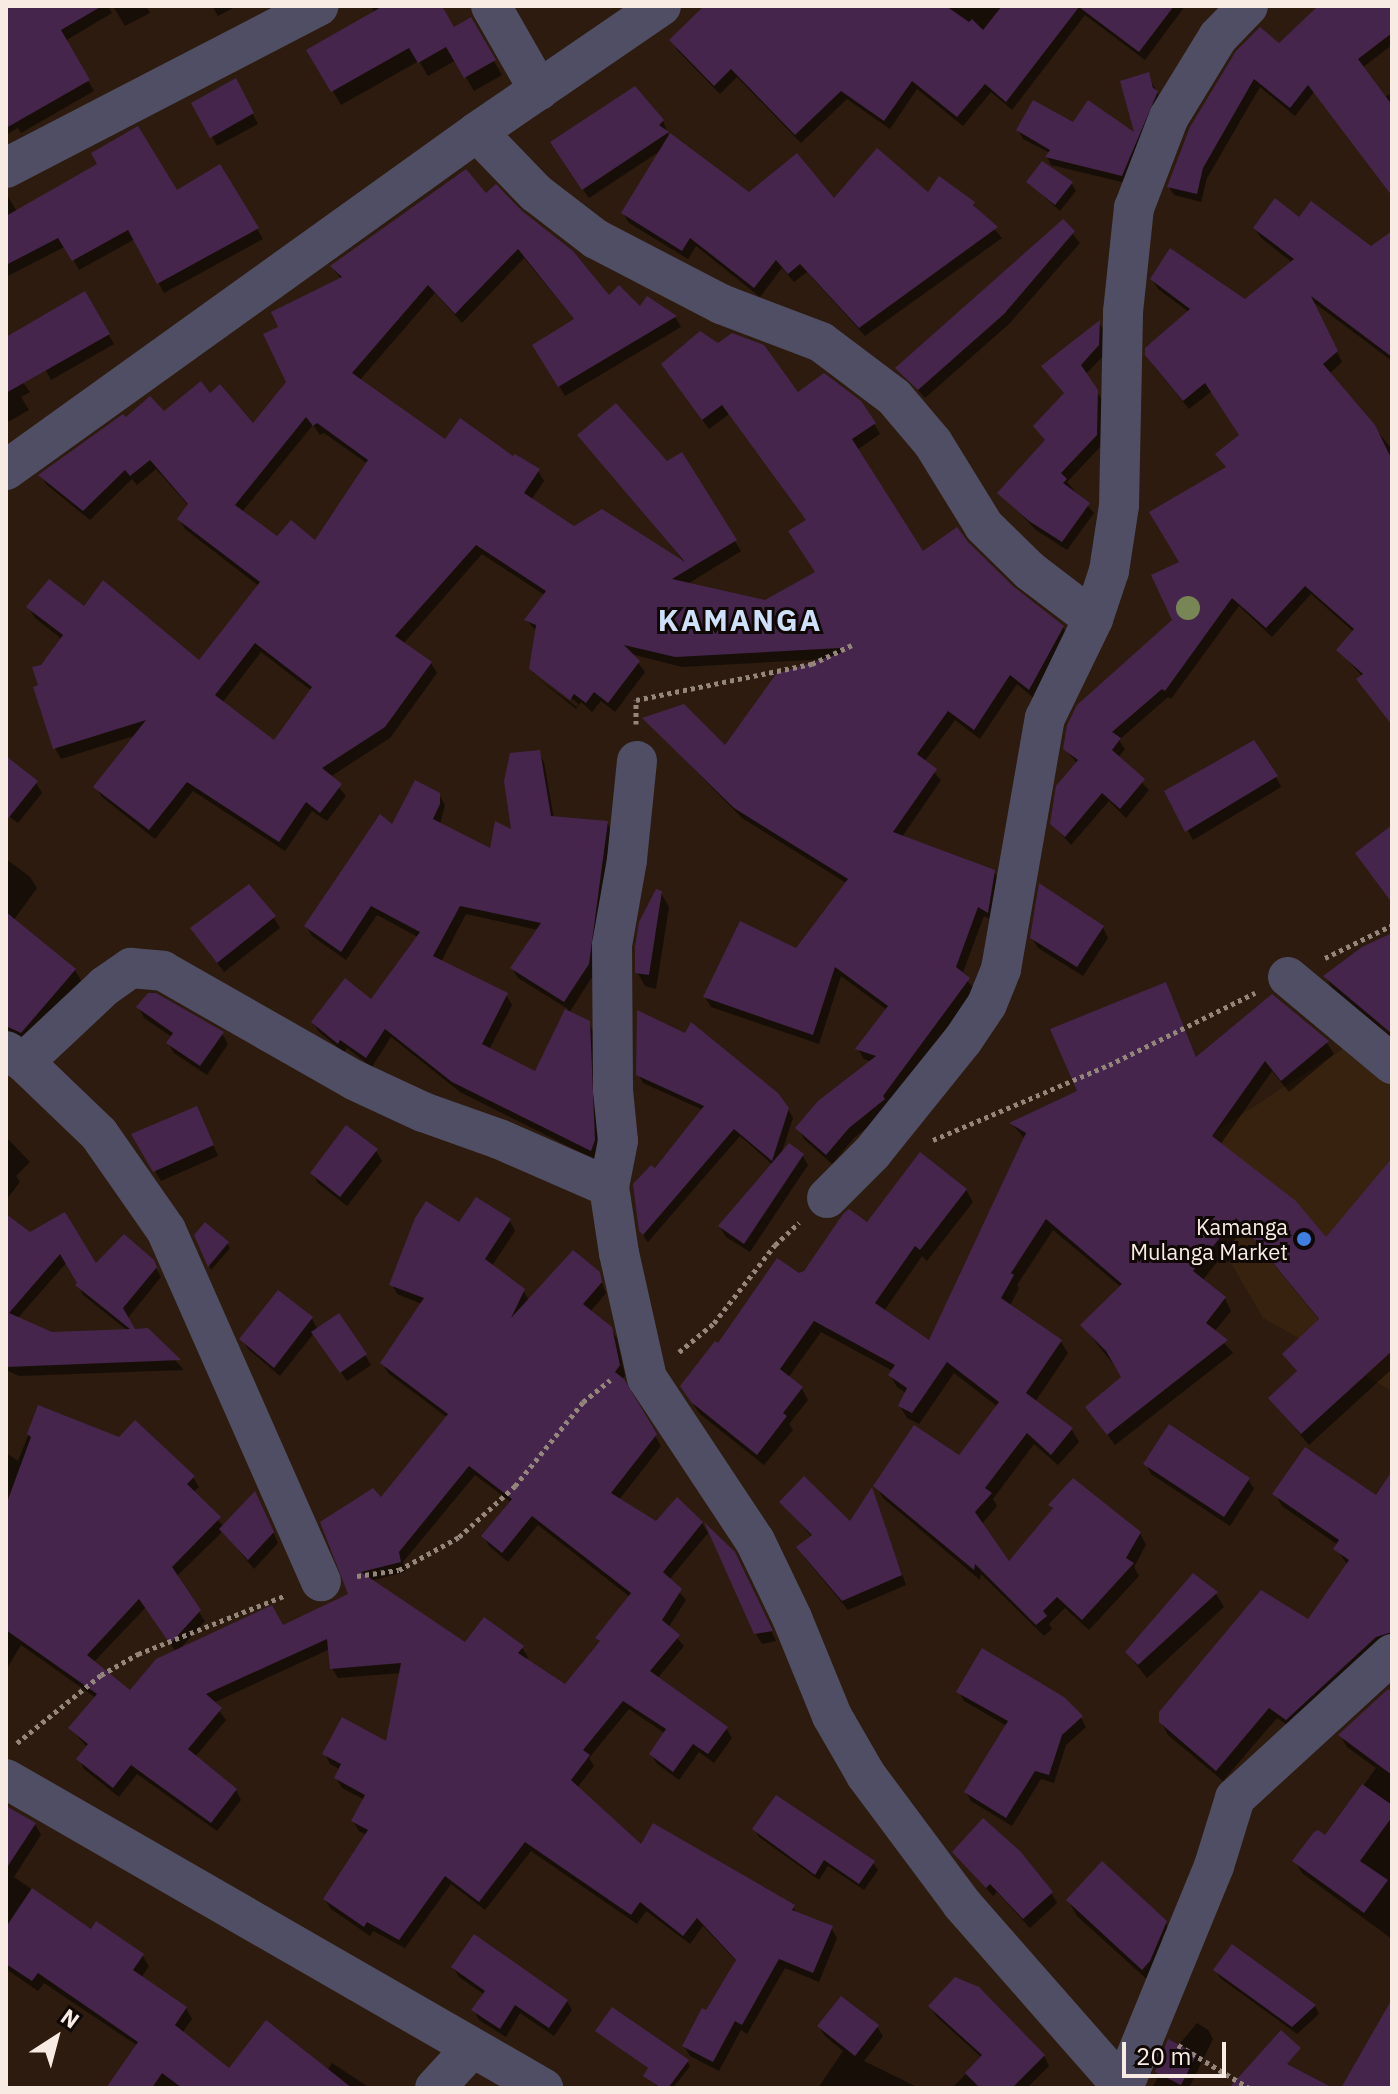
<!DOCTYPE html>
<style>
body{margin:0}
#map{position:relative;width:1398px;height:2094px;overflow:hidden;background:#2c1b0e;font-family:"IBM Plex Sans",sans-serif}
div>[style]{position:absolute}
.built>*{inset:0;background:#37210f}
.shadow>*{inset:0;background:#0007}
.building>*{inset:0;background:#46254d}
.path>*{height:5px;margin-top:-2.5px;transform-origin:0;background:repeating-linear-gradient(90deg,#95867c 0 4px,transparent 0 8px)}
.minor>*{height:40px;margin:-20px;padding:0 20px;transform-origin:20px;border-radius:20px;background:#504e64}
.trees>*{width:24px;height:24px;margin:-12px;border-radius:50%;background:#788656}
.dots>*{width:22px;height:22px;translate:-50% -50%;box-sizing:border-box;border:4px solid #0f0804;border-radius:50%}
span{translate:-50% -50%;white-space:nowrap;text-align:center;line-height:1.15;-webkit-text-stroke:6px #0f0804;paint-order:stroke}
.poi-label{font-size:22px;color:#f8ebe3}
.right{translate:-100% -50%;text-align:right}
.district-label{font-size:30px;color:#cfe0fa;font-weight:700;letter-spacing:2px}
.frame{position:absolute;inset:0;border:8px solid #f8ebe3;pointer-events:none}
.north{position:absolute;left:16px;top:1998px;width:80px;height:80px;-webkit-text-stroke:6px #0f0804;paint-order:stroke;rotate:36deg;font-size:22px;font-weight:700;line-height:32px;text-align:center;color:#f8ebe3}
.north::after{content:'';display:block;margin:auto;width:28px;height:36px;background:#f8ebe3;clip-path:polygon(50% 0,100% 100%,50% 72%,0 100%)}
.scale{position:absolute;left:1122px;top:2042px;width:104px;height:36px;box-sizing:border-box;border:4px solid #f8ebe3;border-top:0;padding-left:10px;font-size:24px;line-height:28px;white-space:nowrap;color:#f8ebe3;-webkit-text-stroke:6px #0f0804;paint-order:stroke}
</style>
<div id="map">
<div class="built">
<div style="clip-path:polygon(1392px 1017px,1392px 1391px,1263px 1318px,1171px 1160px)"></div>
</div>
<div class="shadow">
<div style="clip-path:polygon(6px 6px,108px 6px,112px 13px,65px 41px,94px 91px,21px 133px,18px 128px,6px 135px)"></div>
<div style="clip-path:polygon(113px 6px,146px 6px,150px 13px,125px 26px)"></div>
<div style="clip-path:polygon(212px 6px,237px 6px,218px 16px)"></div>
<div style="clip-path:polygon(371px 6px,440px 6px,453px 30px,470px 20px,502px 75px,474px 91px,456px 60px,428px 76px,419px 61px,341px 105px,309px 50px,375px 13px)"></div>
<div style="clip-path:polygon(707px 6px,1185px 6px,1145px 60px,1085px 15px,1012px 110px,991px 92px,963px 126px,917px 89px,890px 129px,847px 99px,801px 143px,737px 77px,720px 94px,677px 50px,672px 40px)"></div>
<div style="clip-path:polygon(1321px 6px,1392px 6px,1392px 45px,1320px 100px,1314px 92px,1295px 116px,1260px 87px,1207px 178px,1201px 202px,1174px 195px,1169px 187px,1279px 46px)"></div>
<div style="clip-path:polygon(1148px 75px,1161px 100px,1126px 183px,1051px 165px,1047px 157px,1050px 153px,1023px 139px,1018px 130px,1073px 125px,1138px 136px)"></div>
<div style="clip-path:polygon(235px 81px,258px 124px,217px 146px,194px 103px)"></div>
<div style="clip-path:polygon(1392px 94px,1392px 195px,1333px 115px)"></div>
<div style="clip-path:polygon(663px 121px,670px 138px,749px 195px,834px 201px,928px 194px,973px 204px,1002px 238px,865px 336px,807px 272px,794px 282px,782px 268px,760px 297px,696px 246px,688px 259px,629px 223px,623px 213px,663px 149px,589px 198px,558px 153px)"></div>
<div style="clip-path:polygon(220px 167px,263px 239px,164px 293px,135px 239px,79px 270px,66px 246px,6px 277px,6px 193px,17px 212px,177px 193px)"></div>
<div style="clip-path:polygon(1028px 182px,1071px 183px,1076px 191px,1060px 211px)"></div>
<div style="clip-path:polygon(evenodd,486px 196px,609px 298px,675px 317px,681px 327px,565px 396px,535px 345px,575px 320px,524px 258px,462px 323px,435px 293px,359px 381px,445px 442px,514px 459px,538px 471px,544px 481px,531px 500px,574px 528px,686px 564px,580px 436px,666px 464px,682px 455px,741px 551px,686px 585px,765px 603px,817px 573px,807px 521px,729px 414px,709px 429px,670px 375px,798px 394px,874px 424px,880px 434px,857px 450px,922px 554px,966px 544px,1013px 589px,1063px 627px,1069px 638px,1035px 699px,1017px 684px,980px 739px,955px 720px,924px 762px,941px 780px,902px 837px,994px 872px,1000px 882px,993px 921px,984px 916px,962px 975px,975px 990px,887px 1107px,889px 1110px,854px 1138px,832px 1164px,804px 1139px,798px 1128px,872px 1062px,864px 1059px,858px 1049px,887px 1010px,841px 976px,819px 1044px,711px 1007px,705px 997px,797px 951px,848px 884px,742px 818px,645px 719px,725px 748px,827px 659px,682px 667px,631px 654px,645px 672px,615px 712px,601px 701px,592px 712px,581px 702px,576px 709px,535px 676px,577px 707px,579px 704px,535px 671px,535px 675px,531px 669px,537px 632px,527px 620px,546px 596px,482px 554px,403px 644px,431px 663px,437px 673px,390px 738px,330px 777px,346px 796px,327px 821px,312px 811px,285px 851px,193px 791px,155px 839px,102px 797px,96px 787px,137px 735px,61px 759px,55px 748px,35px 688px,40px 686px,42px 666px,62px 639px,35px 618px,29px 608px,84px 609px,199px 662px,259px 586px,185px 529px,179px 519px,189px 506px,156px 469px,137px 485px,132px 479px,90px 520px,47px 485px,41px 476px,126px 420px,164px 414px,210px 395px,253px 426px,288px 383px,280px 328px,342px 280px,332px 267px,486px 196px,313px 425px,320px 435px,324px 433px,368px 464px,316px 543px,278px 539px,242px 512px,313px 425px,486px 196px,261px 652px,312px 691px,275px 743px,222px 703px,261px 652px)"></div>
<div style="clip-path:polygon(1300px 220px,1371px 248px,1392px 233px,1392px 361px,1312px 301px,1342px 362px,1329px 374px,1392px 449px,1392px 724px,1363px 677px,1338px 650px,1354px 632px,1311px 594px,1272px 637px,1239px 606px,1171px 699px,1168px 697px,1119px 740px,1125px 749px,1118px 758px,1149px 790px,1126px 818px,1109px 801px,1071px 845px,1052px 824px,1078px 764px,1065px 749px,1174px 621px,1182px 564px,1227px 468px,1218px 454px,1241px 436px,1212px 391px,1189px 409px,1153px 365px,1189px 312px,1158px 289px,1152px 279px,1245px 302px,1293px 263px,1261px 238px,1255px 229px)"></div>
<div style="clip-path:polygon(1063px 222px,1080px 243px,1009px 324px,925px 398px,898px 368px)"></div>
<div style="clip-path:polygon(85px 294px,114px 344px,51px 380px,24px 329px)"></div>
<div style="clip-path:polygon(1099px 323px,1104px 331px,1104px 355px,1085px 375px,1103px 401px,1102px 445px,1067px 482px,1094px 513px,1067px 550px,1036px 530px,1000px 493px,1046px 442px,1036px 426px,1066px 395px,1044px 366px)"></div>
<div style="clip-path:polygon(6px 360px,30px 392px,21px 397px,29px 410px,6px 423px)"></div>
<div style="clip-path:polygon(evenodd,539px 753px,544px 762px,554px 819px,607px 823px,612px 832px,594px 974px,569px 1013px,588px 1023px,594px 1033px,599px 1151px,596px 1160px,460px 1092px,391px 1037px,372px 1067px,347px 1048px,344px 1052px,319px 1032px,313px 1022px,372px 1001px,418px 937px,377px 915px,346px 960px,312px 936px,306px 926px,393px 827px,439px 795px,445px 805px,440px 824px,491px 851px,513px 833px,539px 753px,466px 914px,538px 930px,512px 968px,518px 978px,568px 1009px,536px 1073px,489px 1050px,512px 1005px,506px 995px,441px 962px,466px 914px)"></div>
<div style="clip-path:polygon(6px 758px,36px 783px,42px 793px,18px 823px,6px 814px)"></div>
<div style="clip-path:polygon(1276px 777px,1281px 787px,1193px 840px,1167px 792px)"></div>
<div style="clip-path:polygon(6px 859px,30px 877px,37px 888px,13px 921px,75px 970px,81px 981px,28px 1043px,6px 1042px)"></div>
<div style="clip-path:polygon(661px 893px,669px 907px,656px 989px,645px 986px,637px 972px)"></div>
<div style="clip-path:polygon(274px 918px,280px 928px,224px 972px,198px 938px)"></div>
<div style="clip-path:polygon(1103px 928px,1108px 938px,1083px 976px,1038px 948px,1032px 938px)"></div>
<div style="clip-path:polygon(1392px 935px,1392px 1038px,1332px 988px,1326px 977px)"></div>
<div style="clip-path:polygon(1171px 996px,1197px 1059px,1272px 996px,1327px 1043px,1334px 1054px,1289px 1092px,1272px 1071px,1220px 1145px,1326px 1240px,1392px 1161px,1392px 1369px,1309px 1445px,1270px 1398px,1298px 1373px,1284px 1354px,1320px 1321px,1244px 1228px,1202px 1281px,1225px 1299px,1231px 1311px,1214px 1332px,1233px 1353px,1115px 1445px,1087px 1407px,1124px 1378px,1083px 1326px,1121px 1287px,1053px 1230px,1017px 1285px,1019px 1288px,1010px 1306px,1061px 1342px,1068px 1353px,1035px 1402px,1072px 1430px,1079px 1442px,1058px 1465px,1034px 1444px,993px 1499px,997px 1506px,981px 1525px,1009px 1564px,1053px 1510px,1050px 1505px,1140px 1533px,1146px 1545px,1134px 1567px,1139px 1576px,1089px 1630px,1065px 1608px,1049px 1624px,1052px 1629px,1044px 1636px,981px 1574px,980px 1580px,883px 1498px,876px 1486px,959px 1458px,998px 1407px,954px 1373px,919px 1424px,907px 1418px,900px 1406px,906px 1393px,897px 1387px,890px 1375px,893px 1371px,821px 1332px,788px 1378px,802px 1389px,808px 1400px,789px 1424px,793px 1430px,764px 1465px,700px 1414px,689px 1398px,718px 1346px,799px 1275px,867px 1224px,966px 1190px,973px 1202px,927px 1261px,922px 1256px,884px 1311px,930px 1343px,1025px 1139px,1012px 1124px,1080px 1092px)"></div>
<div style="clip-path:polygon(139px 1008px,222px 1034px,228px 1044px,207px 1075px,174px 1053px,168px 1043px,172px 1037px,144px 1018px)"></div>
<div style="clip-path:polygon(638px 1074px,788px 1109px,793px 1118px,781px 1155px,802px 1155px,808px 1165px,750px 1252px,726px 1237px,720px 1227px,773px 1165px,740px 1136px,648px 1242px,646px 1240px,641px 1230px,656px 1171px,703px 1110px,643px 1083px)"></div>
<div style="clip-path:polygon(202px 1118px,218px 1156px,161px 1181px,134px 1135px)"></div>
<div style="clip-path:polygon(6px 1137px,30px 1162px,16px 1176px,20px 1182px,6px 1200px)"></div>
<div style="clip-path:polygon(376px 1151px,382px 1161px,347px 1206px,318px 1183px,312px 1173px)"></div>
<div style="clip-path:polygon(evenodd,477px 1199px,510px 1221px,515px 1231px,492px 1266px,523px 1290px,529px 1301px,598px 1274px,606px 1293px,590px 1312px,611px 1329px,617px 1339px,625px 1376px,622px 1379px,661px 1446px,619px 1500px,656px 1524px,702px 1523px,708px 1533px,669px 1580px,686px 1600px,668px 1628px,684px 1646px,657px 1679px,726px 1728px,732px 1738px,714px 1763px,699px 1752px,679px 1780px,657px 1764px,651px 1754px,666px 1734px,629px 1709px,589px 1758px,594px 1766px,577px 1788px,641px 1847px,793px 1907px,797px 1914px,831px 1928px,837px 1938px,819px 1982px,785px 1968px,747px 2034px,741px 2030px,719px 2071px,690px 2056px,684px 2046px,737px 1962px,703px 1926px,690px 1944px,646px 1911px,637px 1924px,531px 1851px,485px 1910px,451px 1884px,405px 1948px,373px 1931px,370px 1936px,331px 1909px,325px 1900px,367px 1835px,359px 1831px,353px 1821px,365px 1800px,342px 1788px,336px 1778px,341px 1770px,330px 1764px,325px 1754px,388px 1744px,401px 1673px,338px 1678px,332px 1668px,330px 1649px,213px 1703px,226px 1720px,195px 1757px,236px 1790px,241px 1800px,217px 1831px,137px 1774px,119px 1797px,84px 1769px,79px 1759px,88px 1748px,71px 1729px,96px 1698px,21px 1645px,6px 1670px,6px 1453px,18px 1461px,39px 1408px,193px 1477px,199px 1487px,193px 1492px,224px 1527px,260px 1504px,278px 1543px,254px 1569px,223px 1531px,176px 1577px,205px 1621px,178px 1651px,282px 1627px,350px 1595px,381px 1500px,448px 1418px,388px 1373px,382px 1363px,422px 1304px,397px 1294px,392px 1284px,459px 1225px,477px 1199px,475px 1475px,511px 1502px,484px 1537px,489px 1546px,508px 1562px,538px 1525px,630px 1597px,597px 1638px,601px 1643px,565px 1687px,526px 1660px,528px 1657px,522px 1648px,465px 1645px,370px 1581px,405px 1572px,403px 1562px,475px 1475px,477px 1199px,146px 1607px,176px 1652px,130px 1692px,93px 1663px,146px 1607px)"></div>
<div style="clip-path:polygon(evenodd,6px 1216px,30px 1235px,96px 1266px,152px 1261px,161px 1277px,127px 1319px,134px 1331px,147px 1330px,184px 1370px,19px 1376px,6px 1370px,6px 1216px,67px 1262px,83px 1295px,128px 1331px,52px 1334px,17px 1319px,67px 1262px)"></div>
<div style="clip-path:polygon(196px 1236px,227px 1243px,230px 1248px,211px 1270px)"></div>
<div style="clip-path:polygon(312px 1319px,318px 1330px,365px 1355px,371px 1365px,347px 1381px,314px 1333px,280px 1376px,248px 1349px,242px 1339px)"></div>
<div style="clip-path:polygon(1146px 1464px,1248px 1479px,1254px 1489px,1230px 1526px,1151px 1474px)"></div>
<div style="clip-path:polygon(1392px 1475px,1392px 1646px,1294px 1730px,1277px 1718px,1223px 1781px,1168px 1735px,1161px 1722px,1308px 1622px,1348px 1565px,1336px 1549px,1338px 1545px,1282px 1506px,1275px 1494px,1376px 1498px)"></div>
<div style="clip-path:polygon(872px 1491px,906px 1585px,848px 1610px,804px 1557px,812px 1537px,781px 1502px,850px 1524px)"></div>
<div style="clip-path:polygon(740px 1565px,776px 1641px,762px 1644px,756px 1634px)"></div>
<div style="clip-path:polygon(1193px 1575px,1216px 1594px,1224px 1607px,1147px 1678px,1127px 1653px)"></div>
<div style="clip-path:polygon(959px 1692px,1081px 1718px,1086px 1727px,1066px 1745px,1054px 1783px,1041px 1779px,1012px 1826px,971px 1801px,966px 1792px,1007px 1726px,964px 1701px)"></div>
<div style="clip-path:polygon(1392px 1694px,1392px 1939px,1302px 1873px,1295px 1861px,1326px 1838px,1376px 1768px,1347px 1747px,1340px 1735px)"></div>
<div style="clip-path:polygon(6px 1808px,35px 1824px,41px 1835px,14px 1877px,92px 1931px,142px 1955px,149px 1966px,141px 1978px,186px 2008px,192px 2019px,182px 2033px,229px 2070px,327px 2071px,332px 2063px,370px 2088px,109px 2088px,138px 2046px,44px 1983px,38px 1991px,6px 1969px)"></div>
<div style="clip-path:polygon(755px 1830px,873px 1863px,878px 1870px,864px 1890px,828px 1866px,819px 1880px,759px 1837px)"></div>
<div style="clip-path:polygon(954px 1852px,1051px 1893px,1057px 1903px,1030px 1928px,997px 1892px,993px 1896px)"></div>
<div style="clip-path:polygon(1068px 1900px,1165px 1922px,1174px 1938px,1152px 1984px,1077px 1916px)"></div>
<div style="clip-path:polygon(453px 1967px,567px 2001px,572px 2010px,554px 2036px,520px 2013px,506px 2037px,479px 2020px,474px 2010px,485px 1995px,459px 1977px)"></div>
<div style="clip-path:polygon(1216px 1970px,1315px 2006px,1319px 2014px,1297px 2034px,1220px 1978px)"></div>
<div style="clip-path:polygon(930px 2006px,1044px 2056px,1049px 2066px,1027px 2088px,952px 2088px,982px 2058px,936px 2016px)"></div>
<div style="clip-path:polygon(1197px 2023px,1208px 2030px,1213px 2039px,1189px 2088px,1152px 2088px,1159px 2075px,1157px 2071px)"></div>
<div style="clip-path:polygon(819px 2027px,877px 2027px,883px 2036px,864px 2061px,919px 2088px,818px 2088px,843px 2051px,825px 2036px)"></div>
<div style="clip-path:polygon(598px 2031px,687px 2061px,690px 2066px,673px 2088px,659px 2088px,645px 2076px,650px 2070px)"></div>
</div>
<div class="building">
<div style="clip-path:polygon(6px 6px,102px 6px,61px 30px,90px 80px,6px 128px)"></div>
<div style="clip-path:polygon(383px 6px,442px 6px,454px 27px,471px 17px,496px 60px,464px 78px,446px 47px,418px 63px,409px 48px,331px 92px,306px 50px)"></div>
<div style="clip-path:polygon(704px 6px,946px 6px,969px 22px,972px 19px,983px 30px,1002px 6px,1174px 6px,1139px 52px,1079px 7px,1006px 102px,985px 84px,957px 117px,912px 81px,884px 121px,841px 91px,795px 135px,731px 69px,714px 86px,669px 40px)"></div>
<div style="clip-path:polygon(1318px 6px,1392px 6px,1392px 33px,1358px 59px,1392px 105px,1392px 196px,1308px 85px,1290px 108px,1254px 79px,1203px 168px,1197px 194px,1167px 187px,1190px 127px,1236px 51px,1260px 27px,1279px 43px)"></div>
<div style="clip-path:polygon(1149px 72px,1153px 88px,1158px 91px,1122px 176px,1045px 157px,1050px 150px,1016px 130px,1033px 100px,1073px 122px,1088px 100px,1134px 132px,1120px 81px)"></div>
<div style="clip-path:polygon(236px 78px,254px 113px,210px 138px,191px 103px)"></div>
<div style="clip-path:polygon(635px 86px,664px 120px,659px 125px,669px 132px,582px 190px,550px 142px)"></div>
<div style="clip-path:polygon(138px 126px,177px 190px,220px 164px,259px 228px,157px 284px,128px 230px,72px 261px,58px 238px,6px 265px,6px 216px,97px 164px,91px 153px)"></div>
<div style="clip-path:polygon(670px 133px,749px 192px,797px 153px,834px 198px,877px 148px,928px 192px,939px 176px,975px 202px,973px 205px,998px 227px,859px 328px,800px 264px,788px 274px,776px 260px,754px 288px,690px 238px,682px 251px,621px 213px)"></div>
<div style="clip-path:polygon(1042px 161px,1073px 182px,1055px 205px,1026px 182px)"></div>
<div style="clip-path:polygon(evenodd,466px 169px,486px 193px,496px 184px,522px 211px,573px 251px,609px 295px,619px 285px,640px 306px,647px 296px,677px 316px,558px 387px,532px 345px,574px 319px,518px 249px,455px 314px,428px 285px,352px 373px,445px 439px,460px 418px,513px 456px,515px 454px,540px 469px,524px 493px,574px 526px,602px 509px,685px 562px,577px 435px,616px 403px,667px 461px,682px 452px,737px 540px,672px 579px,765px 600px,815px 572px,788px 531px,806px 520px,722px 405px,702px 420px,661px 364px,700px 331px,718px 343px,732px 333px,764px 345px,798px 392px,824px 373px,861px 401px,876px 423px,852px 439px,923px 551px,957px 527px,968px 542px,1014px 587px,1064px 626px,1029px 690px,1010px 675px,974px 730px,948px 711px,917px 754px,937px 769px,893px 832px,995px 870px,988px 913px,978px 907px,956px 967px,970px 978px,883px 1096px,885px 1099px,849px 1128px,826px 1155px,795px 1128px,818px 1101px,876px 1056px,855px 1049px,888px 1006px,835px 967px,813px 1035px,703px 997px,740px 921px,796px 948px,848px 879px,734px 808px,642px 718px,684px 704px,725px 745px,776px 674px,841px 653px,840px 648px,675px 657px,624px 645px,640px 661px,608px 703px,594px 692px,586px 703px,574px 694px,570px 700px,529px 669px,536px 625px,524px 620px,546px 591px,476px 545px,395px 636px,432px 662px,385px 727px,322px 768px,342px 784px,320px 813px,306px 802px,279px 842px,187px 782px,149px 830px,93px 787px,146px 720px,53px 749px,33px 687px,38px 685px,32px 667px,41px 665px,63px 635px,26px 607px,49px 579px,84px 606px,103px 580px,199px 660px,260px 582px,177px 519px,188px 504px,150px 460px,130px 476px,125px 470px,83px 511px,38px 475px,123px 414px,126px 417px,150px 396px,164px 411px,201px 381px,210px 393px,220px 384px,253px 423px,286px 382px,263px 334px,278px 327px,271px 312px,342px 277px,330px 266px,466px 169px,306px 417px,313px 426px,317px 423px,368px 460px,315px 540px,291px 520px,277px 536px,235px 505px,306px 417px,466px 169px,255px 643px,312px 687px,274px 740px,215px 695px,255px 643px)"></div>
<div style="clip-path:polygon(1275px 198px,1299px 217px,1311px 201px,1371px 246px,1392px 231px,1392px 357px,1311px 296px,1338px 351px,1323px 364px,1375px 425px,1392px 460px,1392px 725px,1356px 679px,1363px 674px,1336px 650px,1354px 629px,1305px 586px,1266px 628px,1232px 598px,1165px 691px,1162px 689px,1112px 732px,1121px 738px,1112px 750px,1145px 779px,1120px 809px,1102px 793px,1065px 837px,1050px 824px,1056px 786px,1078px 760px,1063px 749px,1067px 725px,1077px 705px,1172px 620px,1151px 575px,1179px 562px,1149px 512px,1226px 467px,1215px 454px,1239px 435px,1205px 383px,1183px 401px,1145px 355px,1145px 348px,1190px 309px,1150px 279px,1170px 248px,1245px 299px,1294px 259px,1253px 228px)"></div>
<div style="clip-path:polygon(1063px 219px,1075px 231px,1004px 314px,918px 390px,898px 371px,895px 368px)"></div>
<div style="clip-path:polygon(85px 291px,110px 334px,6px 393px,6px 337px)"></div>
<div style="clip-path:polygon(1100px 320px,1099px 345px,1081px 365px,1098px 390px,1097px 435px,1061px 473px,1067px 479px,1063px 483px,1090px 503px,1062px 542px,1029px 521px,997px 493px,1045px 440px,1033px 426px,1064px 393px,1041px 366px)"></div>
<div style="clip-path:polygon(1254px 740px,1278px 776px,1185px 832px,1164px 791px)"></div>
<div style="clip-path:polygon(540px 750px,551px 816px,608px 821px,589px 964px,564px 1002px,510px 968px,541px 923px,460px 906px,433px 956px,508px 993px,482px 1044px,535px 1071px,565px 1009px,590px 1021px,595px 1140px,591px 1151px,452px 1082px,385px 1029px,366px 1058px,340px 1040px,338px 1044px,311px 1022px,345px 978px,371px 999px,420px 932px,371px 906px,341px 952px,304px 926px,380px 814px,392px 824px,415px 780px,440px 793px,440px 804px,433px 819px,490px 848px,495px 821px,511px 829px,504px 781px,510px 753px)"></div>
<div style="clip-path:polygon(6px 756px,38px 781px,6px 821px)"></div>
<div style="clip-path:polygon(1392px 825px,1392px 903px,1355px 853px)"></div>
<div style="clip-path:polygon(1039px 883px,1104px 926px,1077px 967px,1030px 938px)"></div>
<div style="clip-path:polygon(249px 884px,276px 916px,217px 963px,190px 928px)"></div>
<div style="clip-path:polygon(656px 889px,662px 891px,649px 975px,635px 973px,635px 947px,639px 922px)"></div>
<div style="clip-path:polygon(6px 912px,76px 969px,21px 1033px,6px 1026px)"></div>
<div style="clip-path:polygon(1392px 933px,1392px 1032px,1391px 1033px,1323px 976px,1362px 947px)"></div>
<div style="clip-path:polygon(1166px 982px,1196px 1057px,1272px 994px,1329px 1041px,1281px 1081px,1265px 1061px,1212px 1136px,1296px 1201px,1326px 1237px,1392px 1158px,1392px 1351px,1301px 1434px,1268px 1398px,1297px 1371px,1282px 1354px,1319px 1319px,1236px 1218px,1193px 1271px,1226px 1297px,1206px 1323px,1228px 1340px,1107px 1435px,1085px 1407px,1121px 1377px,1106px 1351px,1080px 1325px,1122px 1284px,1046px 1219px,1011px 1273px,1014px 1275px,1001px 1298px,1062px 1340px,1026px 1393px,1073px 1428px,1051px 1455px,1027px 1433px,985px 1488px,992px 1493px,975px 1512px,1009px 1561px,1053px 1508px,1048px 1505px,1073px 1478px,1141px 1532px,1126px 1558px,1134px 1563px,1082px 1620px,1057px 1597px,1043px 1611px,1047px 1616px,1036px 1625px,975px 1564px,974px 1570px,873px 1486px,914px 1425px,959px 1455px,999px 1402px,947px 1362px,912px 1413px,898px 1406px,907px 1388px,888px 1375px,895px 1365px,814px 1321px,780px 1369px,803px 1387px,783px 1413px,787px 1416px,757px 1455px,691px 1402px,680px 1386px,715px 1341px,718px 1343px,777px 1258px,799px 1273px,804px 1271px,843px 1214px,849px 1209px,867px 1222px,920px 1152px,967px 1189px,920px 1250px,915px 1246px,875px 1303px,929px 1340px,1026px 1133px,1009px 1123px,1077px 1091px,1050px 1029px)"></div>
<div style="clip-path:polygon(148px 993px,156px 993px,224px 1032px,200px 1066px,166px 1043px,173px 1033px,136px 1007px)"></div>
<div style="clip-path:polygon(637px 1010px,685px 1033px,691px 1022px,778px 1093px,789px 1108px,772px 1161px,734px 1129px,643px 1235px,639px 1231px,633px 1184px,651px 1165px,655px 1168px,704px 1106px,636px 1075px)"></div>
<div style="clip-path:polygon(197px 1106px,214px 1145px,153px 1172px,131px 1134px)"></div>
<div style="clip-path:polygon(346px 1125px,378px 1149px,340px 1197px,310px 1173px)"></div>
<div style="clip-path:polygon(789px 1143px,804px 1154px,744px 1244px,718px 1226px)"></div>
<div style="clip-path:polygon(evenodd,476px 1197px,511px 1219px,485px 1259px,525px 1289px,511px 1318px,573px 1250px,600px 1272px,602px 1282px,583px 1304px,612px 1327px,620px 1365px,615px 1372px,624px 1379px,657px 1434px,611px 1493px,656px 1521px,677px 1497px,703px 1522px,663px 1572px,682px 1589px,662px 1620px,680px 1635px,650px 1671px,728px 1727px,708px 1754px,693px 1744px,673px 1772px,649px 1754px,666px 1729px,623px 1701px,583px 1750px,590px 1755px,571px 1780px,641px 1844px,653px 1823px,795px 1905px,792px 1910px,833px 1926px,813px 1973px,779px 1959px,742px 2025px,735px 2021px,713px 2062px,682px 2046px,702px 2008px,706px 2010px,736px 1960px,697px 1918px,683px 1936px,640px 1902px,631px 1915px,525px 1842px,479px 1902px,445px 1876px,399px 1940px,367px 1922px,364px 1927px,323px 1899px,368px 1830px,351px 1821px,365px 1795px,334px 1778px,341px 1764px,322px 1754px,342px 1717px,386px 1741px,401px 1663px,330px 1669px,327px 1639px,206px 1694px,222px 1708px,188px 1749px,237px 1789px,211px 1823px,131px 1765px,113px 1788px,76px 1759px,88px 1744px,68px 1728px,97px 1694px,6px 1630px,6px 1505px,31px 1437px,27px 1434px,38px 1405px,119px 1437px,135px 1420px,195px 1476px,187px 1484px,221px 1517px,172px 1567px,201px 1610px,170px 1644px,139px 1599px,87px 1655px,130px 1690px,156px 1659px,272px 1605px,283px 1625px,348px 1594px,320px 1522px,373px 1488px,381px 1497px,448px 1414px,380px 1363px,424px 1298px,389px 1285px,415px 1218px,426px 1201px,459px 1222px,476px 1197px,469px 1466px,512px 1499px,481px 1536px,502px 1553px,532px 1516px,631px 1593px,595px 1638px,600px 1641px,565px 1684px,518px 1653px,524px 1646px,484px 1617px,465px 1642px,361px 1572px,401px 1562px,399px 1552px,469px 1466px)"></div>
<div style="clip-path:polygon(evenodd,65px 1212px,96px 1263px,124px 1234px,154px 1260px,157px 1267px,123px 1308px,135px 1329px,148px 1328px,181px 1360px,6px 1367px,6px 1214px,30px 1232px,65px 1212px,60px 1254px,77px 1283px,75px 1285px,130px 1329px,52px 1332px,9px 1313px,60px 1254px)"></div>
<div style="clip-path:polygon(205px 1222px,229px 1242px,208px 1267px,194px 1235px)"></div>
<div style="clip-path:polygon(278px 1290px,313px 1317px,274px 1368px,239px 1339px)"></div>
<div style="clip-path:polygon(339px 1313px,367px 1354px,340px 1373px,311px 1332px)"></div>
<div style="clip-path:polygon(1169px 1424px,1250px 1478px,1224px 1517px,1143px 1464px)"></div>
<div style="clip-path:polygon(1305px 1447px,1376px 1495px,1392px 1471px,1392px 1632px,1376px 1637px,1286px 1720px,1269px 1708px,1216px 1771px,1159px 1722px,1159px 1712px,1261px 1590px,1308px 1619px,1349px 1560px,1333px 1549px,1339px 1540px,1272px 1494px)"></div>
<div style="clip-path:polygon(804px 1476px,850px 1521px,872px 1487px,902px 1575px,842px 1601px,796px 1547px,812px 1535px,779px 1502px)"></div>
<div style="clip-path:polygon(255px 1491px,274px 1532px,248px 1560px,219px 1529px)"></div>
<div style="clip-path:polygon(704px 1522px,735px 1552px,773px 1631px,754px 1634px)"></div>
<div style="clip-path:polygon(1193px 1573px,1218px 1592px,1138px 1665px,1125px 1652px)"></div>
<div style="clip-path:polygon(982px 1648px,1064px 1697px,1083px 1716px,1062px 1735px,1049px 1775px,1035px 1771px,1006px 1818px,964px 1792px,1008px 1721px,956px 1692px)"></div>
<div style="clip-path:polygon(1388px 1689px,1392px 1692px,1392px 1775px,1338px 1735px)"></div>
<div style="clip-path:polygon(1362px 1784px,1392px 1805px,1392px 1817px,1360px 1861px,1388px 1880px,1364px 1913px,1292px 1861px,1314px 1832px,1318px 1830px,1325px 1835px)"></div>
<div style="clip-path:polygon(776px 1795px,875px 1861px,859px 1884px,824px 1860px,815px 1875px,752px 1829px)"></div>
<div style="clip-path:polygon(6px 1806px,36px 1823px,6px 1869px)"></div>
<div style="clip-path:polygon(983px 1818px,1020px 1851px,1053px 1892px,1023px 1919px,990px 1884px,986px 1888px,952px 1852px)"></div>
<div style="clip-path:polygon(1102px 1861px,1167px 1921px,1150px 1961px,1142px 1970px,1066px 1900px)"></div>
<div style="clip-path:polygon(32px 1888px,91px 1929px,96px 1921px,144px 1954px,133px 1970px,187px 2007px,175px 2025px,229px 2068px,266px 2020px,352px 2088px,182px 2088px,162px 2073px,152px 2088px,106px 2088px,138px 2042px,38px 1973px,32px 1981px,6px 1964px,6px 1927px)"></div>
<div style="clip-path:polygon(474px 1934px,568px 2000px,549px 2028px,515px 2005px,500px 2029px,471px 2010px,485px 1991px,451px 1967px)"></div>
<div style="clip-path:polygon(1232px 1944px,1316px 2005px,1292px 2027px,1213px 1970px)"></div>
<div style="clip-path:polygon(955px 1977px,979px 1987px,1045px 2055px,1012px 2088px,980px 2088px,965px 2073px,982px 2055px,928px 2006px)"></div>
<div style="clip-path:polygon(841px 1996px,879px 2025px,855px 2056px,817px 2026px)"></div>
<div style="clip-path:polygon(1392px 1999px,1392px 2088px,1341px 2088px)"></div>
<div style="clip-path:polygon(612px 2007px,689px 2060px,668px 2088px,661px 2088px,643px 2076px,648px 2068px,595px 2031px)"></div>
<div style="clip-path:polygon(1281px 2030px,1301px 2048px,1287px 2064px,1333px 2088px,1229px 2088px)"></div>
<div style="clip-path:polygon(1168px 2039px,1197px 2054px,1181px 2085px,1155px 2072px)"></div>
</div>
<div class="path">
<div style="left:636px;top:724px;width:24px;rotate:-90deg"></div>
<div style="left:636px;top:700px;width:180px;rotate:-11.6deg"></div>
<div style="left:812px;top:664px;width:44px;rotate:-25.4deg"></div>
<div style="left:1325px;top:958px;width:75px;rotate:-26.2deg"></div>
<div style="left:933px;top:1140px;width:191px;rotate:-23.1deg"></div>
<div style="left:1109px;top:1065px;width:163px;rotate:-26.3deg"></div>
<div style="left:679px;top:1352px;width:45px;rotate:-39.6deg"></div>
<div style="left:714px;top:1323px;width:99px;rotate:-52deg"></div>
<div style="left:775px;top:1245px;width:33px;rotate:-43deg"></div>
<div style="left:357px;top:1576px;width:42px;rotate:-8.1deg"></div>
<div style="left:399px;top:1570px;width:68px;rotate:-28.8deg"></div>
<div style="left:459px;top:1537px;width:76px;rotate:-42.3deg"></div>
<div style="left:515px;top:1486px;width:108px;rotate:-51deg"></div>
<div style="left:583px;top:1402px;width:35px;rotate:-39deg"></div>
<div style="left:17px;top:1743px;width:108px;rotate:-39deg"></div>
<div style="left:101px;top:1675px;width:43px;rotate:-29.6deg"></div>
<div style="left:138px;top:1654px;width:159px;rotate:-21.7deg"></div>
<div style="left:1178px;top:2045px;width:83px;rotate:31.2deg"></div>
</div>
<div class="minor">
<div style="left:491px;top:6px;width:97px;rotate:60.3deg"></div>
<div style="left:477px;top:132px;width:85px;rotate:46deg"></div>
<div style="left:536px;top:193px;width:76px;rotate:37.5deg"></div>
<div style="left:596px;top:239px;width:141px;rotate:27.5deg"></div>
<div style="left:721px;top:304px;width:107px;rotate:20.8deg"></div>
<div style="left:821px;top:342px;width:91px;rotate:37deg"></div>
<div style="left:894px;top:397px;width:60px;rotate:49.7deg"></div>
<div style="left:933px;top:443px;width:97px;rotate:58.4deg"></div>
<div style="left:984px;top:526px;width:64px;rotate:44.4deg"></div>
<div style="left:1030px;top:571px;width:79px;rotate:37.3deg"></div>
<div style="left:6px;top:168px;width:352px;rotate:-27.4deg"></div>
<div style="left:6px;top:470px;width:580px;rotate:-35.66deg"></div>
<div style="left:477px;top:132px;width:223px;rotate:-34.4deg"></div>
<div style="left:637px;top:761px;width:100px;rotate:95.8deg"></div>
<div style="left:627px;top:860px;width:86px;rotate:100deg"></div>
<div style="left:612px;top:945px;width:145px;rotate:89.6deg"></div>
<div style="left:613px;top:1090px;width:51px;rotate:84.4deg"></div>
<div style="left:618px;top:1141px;width:47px;rotate:101.1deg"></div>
<div style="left:609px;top:1187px;width:67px;rotate:81.4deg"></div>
<div style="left:619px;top:1253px;width:128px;rotate:77.4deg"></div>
<div style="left:647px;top:1378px;width:196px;rotate:56.5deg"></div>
<div style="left:755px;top:1541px;width:85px;rotate:64.3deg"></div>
<div style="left:792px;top:1618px;width:106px;rotate:67.8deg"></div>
<div style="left:832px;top:1716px;width:68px;rotate:60deg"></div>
<div style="left:866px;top:1775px;width:161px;rotate:53.3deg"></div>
<div style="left:962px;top:1904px;width:244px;rotate:48.7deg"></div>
<div style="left:1288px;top:977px;width:136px;rotate:39.9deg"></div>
<div style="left:6px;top:1051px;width:21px;rotate:31deg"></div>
<div style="left:24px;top:1062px;width:104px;rotate:43.8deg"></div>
<div style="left:99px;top:1134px;width:117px;rotate:55.1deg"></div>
<div style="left:166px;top:1230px;width:384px;rotate:66.2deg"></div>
<div style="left:24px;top:1062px;width:111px;rotate:-43.2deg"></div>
<div style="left:105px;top:986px;width:32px;rotate:-35deg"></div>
<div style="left:131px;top:968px;width:32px;rotate:5deg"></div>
<div style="left:163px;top:971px;width:220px;rotate:29.7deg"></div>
<div style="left:354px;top:1080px;width:76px;rotate:24.9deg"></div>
<div style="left:423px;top:1112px;width:81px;rotate:19.6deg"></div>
<div style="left:499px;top:1139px;width:120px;rotate:23.6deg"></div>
<div style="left:827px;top:1198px;width:64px;rotate:-45deg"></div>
<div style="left:872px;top:1153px;width:145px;rotate:-51.2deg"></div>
<div style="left:963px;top:1040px;width:43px;rotate:-56.3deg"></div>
<div style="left:987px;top:1004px;width:38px;rotate:-68deg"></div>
<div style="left:1001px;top:969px;width:255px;rotate:-80.1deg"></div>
<div style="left:1045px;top:718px;width:110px;rotate:-64.1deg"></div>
<div style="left:1093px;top:619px;width:51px;rotate:-71.6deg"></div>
<div style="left:1109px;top:571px;width:66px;rotate:-81.3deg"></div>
<div style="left:1119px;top:506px;width:194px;rotate:-88.8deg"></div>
<div style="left:1123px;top:312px;width:105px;rotate:-84deg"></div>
<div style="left:1134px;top:208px;width:97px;rotate:-69deg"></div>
<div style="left:1169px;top:117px;width:94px;rotate:-58.5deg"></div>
<div style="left:1218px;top:37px;width:43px;rotate:-45.9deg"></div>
<div style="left:6px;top:1779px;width:620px;rotate:29.92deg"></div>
<div style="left:435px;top:2088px;width:54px;rotate:-47.2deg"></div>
<div style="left:1123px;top:2088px;width:240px;rotate:-67.7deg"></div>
<div style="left:1214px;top:1866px;width:71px;rotate:-72.8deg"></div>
<div style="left:1235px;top:1798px;width:213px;rotate:-42.5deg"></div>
</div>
<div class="trees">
<div style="left:1188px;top:608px"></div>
</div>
<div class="dots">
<div style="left:1304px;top:1239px;background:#3f7fe0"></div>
</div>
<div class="poi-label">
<span class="right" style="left:1288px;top:1239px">Kamanga<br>Mulanga Market</span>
</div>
<div class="district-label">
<span style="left:740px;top:620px">KAMANGA</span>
</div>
<div class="frame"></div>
<div class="north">N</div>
<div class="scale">20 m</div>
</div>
